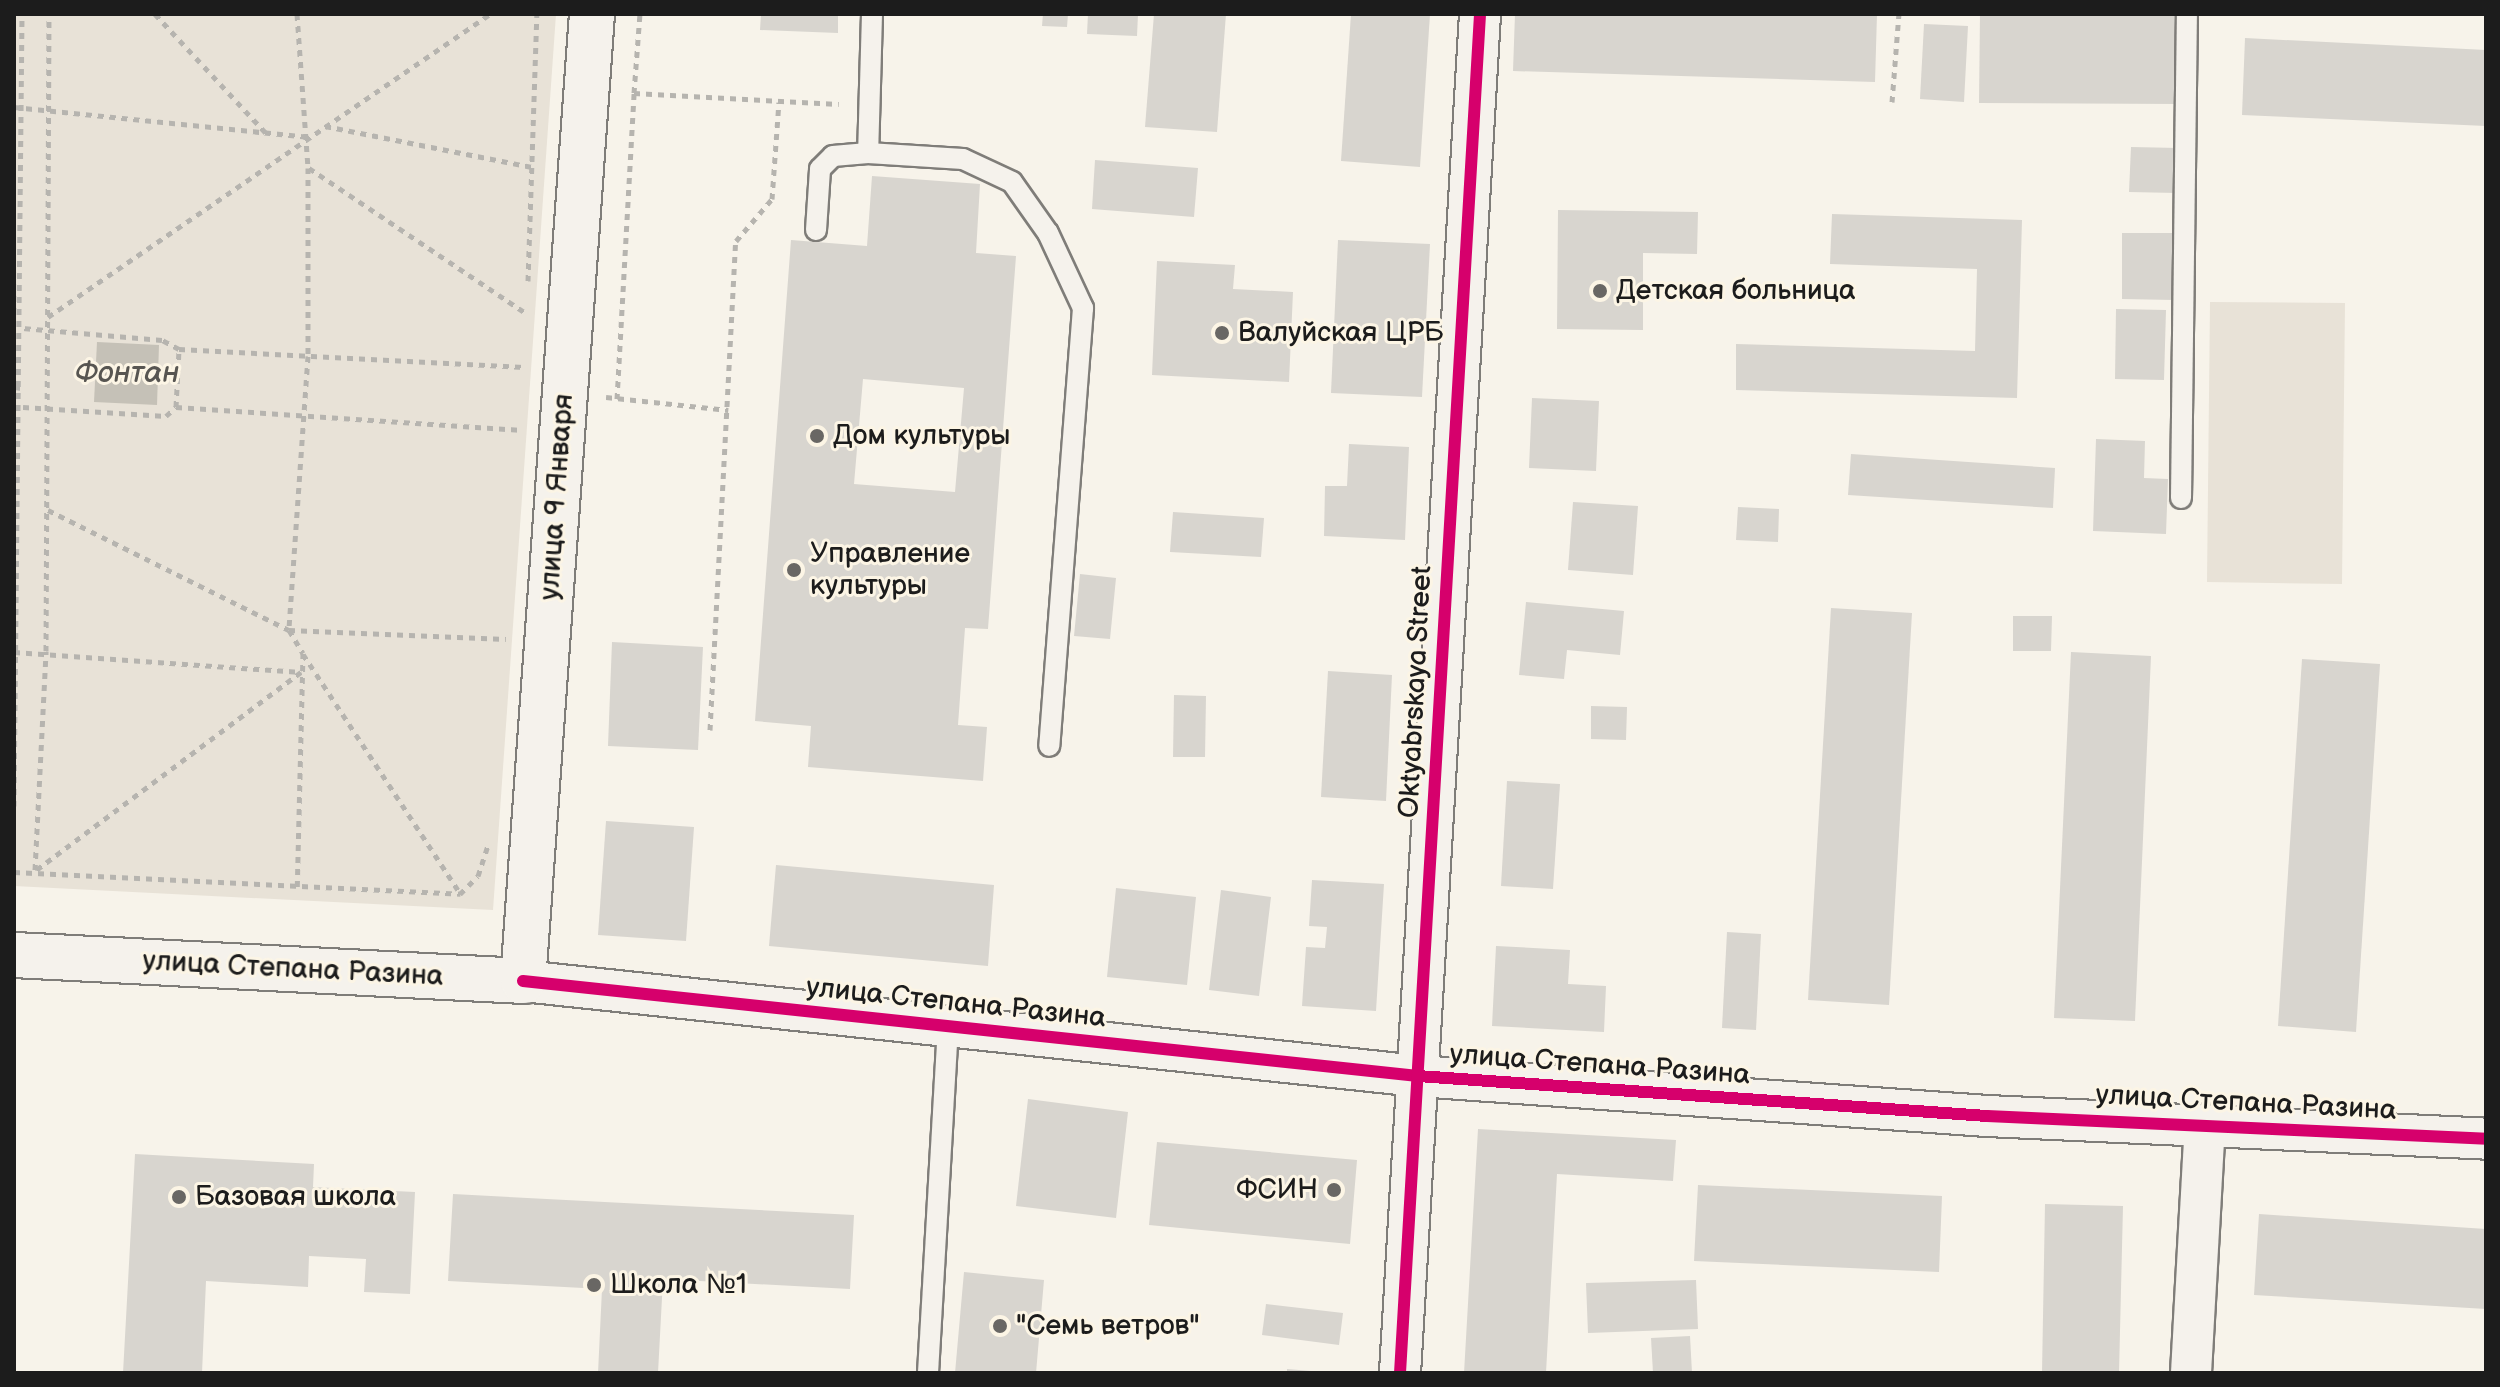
<!DOCTYPE html>
<meta charset="utf-8">
<style>
body{margin:0}
#map{position:relative;width:2500px;height:1387px;overflow:hidden;background:#f7f3ea;font-family:"Balsamiq Sans",sans-serif}
div>[style]{position:absolute}
.green>*{inset:0;background:#e8e2d7}
.water>*{inset:0;background:#c5c1b7}
.building>*{inset:0;background:#d8d5cf}
.path>*{height:5px;margin-top:-2.5px;transform-origin:0;background:repeating-linear-gradient(90deg,#b6b4af 0 6px,transparent 0 12px)}
.roads{filter:drop-shadow(2px 0 #7f7d79) drop-shadow(-2px 0 #7f7d79) drop-shadow(0 2px #7f7d79) drop-shadow(0 -2px #7f7d79)}
.lane>*{height:20px;margin:-10px;padding:0 10px;transform-origin:10px;border-radius:10px;background:#f5f2ec}
.street>*{height:40px;margin:-20px;padding:0 20px;transform-origin:20px;border-radius:20px;background:#f5f2ec}
.secondary>*{height:44px;margin:-22px;padding:0 22px;transform-origin:22px;border-radius:22px;background:#f5f2ec}
.cycleway>*{height:12px;margin:-6px;padding:0 6px;transform-origin:6px;border-radius:6px;background:#d6006c}
.dots>*{width:22px;height:22px;translate:-50% -50%;box-sizing:border-box;border:4px solid #fcf5e5;border-radius:50%}
span{translate:-50% -50%;white-space:nowrap;text-align:center;line-height:1.15;-webkit-text-stroke:6px #fcf5e5;paint-order:stroke}
.poi-label{font-size:28px;color:#1c1c1c}
.left{translate:0 -50%;text-align:left}
.right{translate:-100% -50%;text-align:right}
.street-label{font-size:28px;color:#1c1c1c}
.water-label{font-size:30px;color:#575551;font-style:italic}
.frame{position:absolute;inset:0;border:16px solid #1c1c1c;pointer-events:none}
</style>
<div id="map">
<div class="green">
<div style="clip-path:polygon(14px 14px,556px 14px,493px 910px,14px 886px)"></div>
<div style="clip-path:polygon(2210px 302px,2345px 303px,2342px 584px,2207px 582px)"></div>
</div>
<div class="water">
<div style="clip-path:polygon(97px 342px,159px 345px,157px 405px,94px 402px)"></div>
</div>
<div class="building">
<div style="clip-path:polygon(761px 14px,838px 14px,838px 33px,760px 30px)"></div>
<div style="clip-path:polygon(1043px 14px,1068px 14px,1067px 27px,1042px 26px)"></div>
<div style="clip-path:polygon(1088px 14px,1138px 14px,1137px 36px,1087px 34px)"></div>
<div style="clip-path:polygon(1154px 14px,1226px 14px,1217px 132px,1145px 127px)"></div>
<div style="clip-path:polygon(1351px 14px,1430px 14px,1420px 167px,1341px 161px)"></div>
<div style="clip-path:polygon(1515px 14px,1877px 14px,1875px 82px,1513px 71px)"></div>
<div style="clip-path:polygon(1980px 14px,2178px 14px,2178px 104px,1979px 103px)"></div>
<div style="clip-path:polygon(1924px 24px,1968px 26px,1964px 102px,1920px 99px)"></div>
<div style="clip-path:polygon(2245px 38px,2486px 50px,2486px 126px,2242px 115px)"></div>
<div style="clip-path:polygon(2131px 147px,2179px 148px,2177px 193px,2129px 192px)"></div>
<div style="clip-path:polygon(1095px 160px,1198px 168px,1194px 217px,1092px 209px)"></div>
<div style="clip-path:polygon(evenodd,872px 176px,980px 184px,976px 253px,1016px 256px,988px 629px,965px 628px,958px 725px,987px 727px,983px 781px,808px 767px,811px 726px,755px 721px,791px 240px,867px 246px,872px 176px,863px 379px,964px 388px,955px 492px,854px 484px,863px 379px)"></div>
<div style="clip-path:polygon(1558px 210px,1698px 212px,1697px 254px,1643px 253px,1643px 330px,1557px 329px)"></div>
<div style="clip-path:polygon(1832px 214px,2022px 220px,2017px 398px,1736px 390px,1736px 344px,1975px 351px,1977px 269px,1830px 264px)"></div>
<div style="clip-path:polygon(2122px 233px,2175px 233px,2174px 300px,2122px 299px)"></div>
<div style="clip-path:polygon(1338px 240px,1430px 244px,1422px 397px,1331px 393px)"></div>
<div style="clip-path:polygon(1157px 261px,1235px 265px,1233px 289px,1293px 292px,1289px 382px,1152px 375px)"></div>
<div style="clip-path:polygon(2116px 309px,2166px 310px,2164px 380px,2115px 379px)"></div>
<div style="clip-path:polygon(1532px 398px,1599px 401px,1596px 471px,1529px 468px)"></div>
<div style="clip-path:polygon(2096px 439px,2145px 441px,2144px 478px,2168px 479px,2166px 534px,2093px 531px)"></div>
<div style="clip-path:polygon(1349px 444px,1409px 447px,1405px 540px,1324px 536px,1325px 486px,1347px 486px)"></div>
<div style="clip-path:polygon(1851px 454px,2055px 468px,2053px 508px,1848px 495px)"></div>
<div style="clip-path:polygon(1573px 502px,1638px 506px,1633px 575px,1568px 570px)"></div>
<div style="clip-path:polygon(1738px 507px,1779px 509px,1778px 542px,1736px 540px)"></div>
<div style="clip-path:polygon(1173px 512px,1264px 518px,1261px 557px,1170px 552px)"></div>
<div style="clip-path:polygon(1080px 574px,1116px 578px,1110px 639px,1074px 636px)"></div>
<div style="clip-path:polygon(1526px 602px,1624px 611px,1620px 655px,1567px 650px,1564px 679px,1519px 675px)"></div>
<div style="clip-path:polygon(1831px 608px,1912px 613px,1889px 1005px,1808px 1000px)"></div>
<div style="clip-path:polygon(2013px 616px,2052px 616px,2051px 651px,2013px 651px)"></div>
<div style="clip-path:polygon(612px 642px,703px 647px,698px 750px,608px 746px)"></div>
<div style="clip-path:polygon(2071px 652px,2151px 656px,2135px 1021px,2054px 1018px)"></div>
<div style="clip-path:polygon(2302px 659px,2380px 664px,2356px 1032px,2278px 1026px)"></div>
<div style="clip-path:polygon(1328px 671px,1392px 675px,1386px 801px,1321px 797px)"></div>
<div style="clip-path:polygon(1174px 695px,1206px 696px,1205px 757px,1173px 757px)"></div>
<div style="clip-path:polygon(1591px 706px,1627px 707px,1626px 740px,1591px 739px)"></div>
<div style="clip-path:polygon(1507px 781px,1560px 784px,1553px 889px,1501px 886px)"></div>
<div style="clip-path:polygon(606px 821px,694px 827px,686px 941px,598px 935px)"></div>
<div style="clip-path:polygon(776px 865px,994px 885px,988px 966px,769px 946px)"></div>
<div style="clip-path:polygon(1312px 880px,1384px 884px,1376px 1011px,1302px 1006px,1306px 947px,1325px 948px,1327px 927px,1309px 926px)"></div>
<div style="clip-path:polygon(1116px 888px,1196px 897px,1187px 985px,1107px 977px)"></div>
<div style="clip-path:polygon(1221px 890px,1271px 897px,1259px 996px,1209px 990px)"></div>
<div style="clip-path:polygon(1727px 932px,1761px 934px,1756px 1030px,1722px 1028px)"></div>
<div style="clip-path:polygon(1496px 946px,1570px 950px,1568px 984px,1606px 986px,1604px 1032px,1492px 1026px)"></div>
<div style="clip-path:polygon(1028px 1099px,1128px 1112px,1116px 1218px,1016px 1206px)"></div>
<div style="clip-path:polygon(1478px 1129px,1676px 1140px,1673px 1181px,1557px 1174px,1546px 1373px,1464px 1373px)"></div>
<div style="clip-path:polygon(1157px 1142px,1357px 1160px,1350px 1244px,1149px 1225px)"></div>
<div style="clip-path:polygon(135px 1154px,314px 1164px,313px 1187px,415px 1192px,410px 1294px,364px 1292px,366px 1259px,309px 1256px,308px 1287px,206px 1281px,202px 1373px,123px 1373px)"></div>
<div style="clip-path:polygon(1698px 1185px,1942px 1196px,1939px 1272px,1694px 1261px)"></div>
<div style="clip-path:polygon(453px 1194px,854px 1215px,850px 1289px,663px 1279px,658px 1373px,598px 1373px,602px 1289px,448px 1281px)"></div>
<div style="clip-path:polygon(2045px 1204px,2123px 1206px,2119px 1373px,2042px 1373px)"></div>
<div style="clip-path:polygon(2259px 1214px,2486px 1229px,2486px 1309px,2254px 1295px)"></div>
<div style="clip-path:polygon(964px 1272px,1044px 1280px,1036px 1373px,955px 1373px)"></div>
<div style="clip-path:polygon(1696px 1280px,1698px 1329px,1588px 1333px,1586px 1283px)"></div>
<div style="clip-path:polygon(1266px 1304px,1343px 1313px,1339px 1345px,1262px 1335px)"></div>
<div style="clip-path:polygon(1690px 1336px,1692px 1373px,1653px 1373px,1651px 1338px)"></div>
<div style="clip-path:polygon(1287px 1369px,1311px 1371px,1311px 1373px,1287px 1373px)"></div>
</div>
<div class="path">
<div style="left:155px;top:14px;width:163px;rotate:47deg"></div>
<div style="left:297px;top:14px;width:154px;rotate:85.9deg"></div>
<div style="left:308px;top:168px;width:188px;rotate:90deg"></div>
<div style="left:308px;top:356px;width:275px;rotate:94deg"></div>
<div style="left:289px;top:630px;width:27px;rotate:59deg"></div>
<div style="left:303px;top:653px;width:238px;rotate:91.4deg"></div>
<div style="left:634px;top:93px;width:79px;rotate:-85.7deg"></div>
<div style="left:1892px;top:102px;width:88px;rotate:-85.5deg"></div>
<div style="left:14px;top:107px;width:295px;rotate:5.8deg"></div>
<div style="left:325px;top:126px;width:211px;rotate:11.2deg"></div>
<div style="left:309px;top:168px;width:261px;rotate:33.8deg"></div>
<div style="left:528px;top:281px;width:267px;rotate:-88.1deg"></div>
<div style="left:48px;top:317px;width:536px;rotate:-34.43deg"></div>
<div style="left:179px;top:349px;width:346px;rotate:3deg"></div>
<div style="left:14px;top:387px;width:8px;rotate:7deg"></div>
<div style="left:606px;top:397px;width:123px;rotate:6.1deg"></div>
<div style="left:617px;top:399px;width:306px;rotate:-86.8deg"></div>
<div style="left:634px;top:93px;width:205px;rotate:3.1deg"></div>
<div style="left:23px;top:407px;width:143px;rotate:3.6deg"></div>
<div style="left:166px;top:416px;width:13px;rotate:-42deg"></div>
<div style="left:176px;top:407px;width:58px;rotate:-87deg"></div>
<div style="left:179px;top:349px;width:19px;rotate:-152deg"></div>
<div style="left:162px;top:340px;width:140px;rotate:-175.1deg"></div>
<div style="left:176px;top:407px;width:347px;rotate:3.8deg"></div>
<div style="left:48px;top:510px;width:269px;rotate:26.5deg"></div>
<div style="left:289px;top:630px;width:217px;rotate:2.4deg"></div>
<div style="left:14px;top:652px;width:288px;rotate:4deg"></div>
<div style="left:301px;top:672px;width:331px;rotate:143.2deg"></div>
<div style="left:303px;top:654px;width:286px;rotate:56.7deg"></div>
<div style="left:710px;top:730px;width:490px;rotate:-87deg"></div>
<div style="left:736px;top:241px;width:55px;rotate:-49.4deg"></div>
<div style="left:772px;top:199px;width:97px;rotate:-85.9deg"></div>
<div style="left:14px;top:806px;width:792px;rotate:-89.42deg"></div>
<div style="left:35px;top:870px;width:219px;rotate:-87.1deg"></div>
<div style="left:46px;top:651px;width:637px;rotate:-89.73deg"></div>
<div style="left:14px;top:872px;width:447px;rotate:2.8deg"></div>
<div style="left:460px;top:894px;width:25px;rotate:-45deg"></div>
<div style="left:478px;top:876px;width:33px;rotate:-72deg"></div>
</div>
<div class="roads">
<div class="lane">
<div style="left:872px;top:14px;width:139px;rotate:91.6deg"></div>
<div style="left:868px;top:153px;width:95px;rotate:3.6deg"></div>
<div style="left:963px;top:159px;width:54px;rotate:25.1deg"></div>
<div style="left:1012px;top:182px;width:62px;rotate:54.8deg"></div>
<div style="left:1048px;top:233px;width:83px;rotate:65deg"></div>
<div style="left:1083px;top:308px;width:439px;rotate:94.4deg"></div>
<div style="left:816px;top:230px;width:61px;rotate:-86.2deg"></div>
<div style="left:820px;top:169px;width:18px;rotate:-45deg"></div>
<div style="left:833px;top:156px;width:35px;rotate:-5deg"></div>
<div style="left:2181px;top:498px;width:484px;rotate:-89.3deg"></div>
<div style="left:928px;top:1373px;width:347px;rotate:-86.7deg"></div>
</div>
<div class="street">
<div style="left:523px;top:981px;width:900px;rotate:6.06deg"></div>
<div style="left:1418px;top:1076px;width:570px;rotate:4.02deg"></div>
<div style="left:1987px;top:1116px;width:500px;rotate:2.6deg"></div>
<div style="left:1400px;top:1373px;width:1361px;rotate:-86.63deg"></div>
<div style="left:2191px;top:1373px;width:249px;rotate:-86.8deg"></div>
</div>
<div class="secondary">
<div style="left:14px;top:955px;width:510px;rotate:2.92deg"></div>
<div style="left:523px;top:981px;width:969px;rotate:-85.92deg"></div>
</div>
</div>
<div class="cycleway">
<div style="left:523px;top:981px;width:900px;rotate:6.06deg"></div>
<div style="left:1418px;top:1076px;width:570px;rotate:4.02deg"></div>
<div style="left:1987px;top:1116px;width:500px;rotate:2.6deg"></div>
<div style="left:1400px;top:1373px;width:1361px;rotate:-86.63deg"></div>
</div>
<div class="dots">
<div style="left:1600px;top:291px;background:#696764"></div>
<div style="left:1222px;top:333px;background:#696764"></div>
<div style="left:817px;top:436px;background:#696764"></div>
<div style="left:794px;top:570px;background:#696764"></div>
<div style="left:1334px;top:1190px;background:#696764"></div>
<div style="left:179px;top:1197px;background:#696764"></div>
<div style="left:594px;top:1285px;background:#696764"></div>
<div style="left:1000px;top:1326px;background:#696764"></div>
</div>
<div class="poi-label">
<span class="left" style="left:1616px;top:291px">Детская больница</span>
<span class="left" style="left:1238px;top:333px">Валуйская ЦРБ</span>
<span class="left" style="left:833px;top:436px">Дом культуры</span>
<span class="left" style="left:810px;top:570px">Управление<br>культуры</span>
<span class="right" style="left:1318px;top:1190px">ФСИН</span>
<span class="left" style="left:195px;top:1197px">Базовая школа</span>
<span class="left" style="left:610px;top:1285px">Школа №1</span>
<span class="left" style="left:1016px;top:1326px">"Семь ветров"</span>
</div>
<div class="street-label">
<span style="left:557px;top:497px;rotate:-86deg">улица 9 Января</span>
<span style="left:1416px;top:692px;rotate:-87deg">Oktyabrskaya Street</span>
<span style="left:293px;top:969px;rotate:3deg">улица Степана Разина</span>
<span style="left:956px;top:1003px;rotate:6deg">улица Степана Разина</span>
<span style="left:1600px;top:1065px;rotate:4deg">улица Степана Разина</span>
<span style="left:2246px;top:1103px;rotate:3deg">улица Степана Разина</span>
</div>
<div class="water-label">
<span style="left:127px;top:373px">Фонтан</span>
</div>
<div class="frame"></div>
</div>
